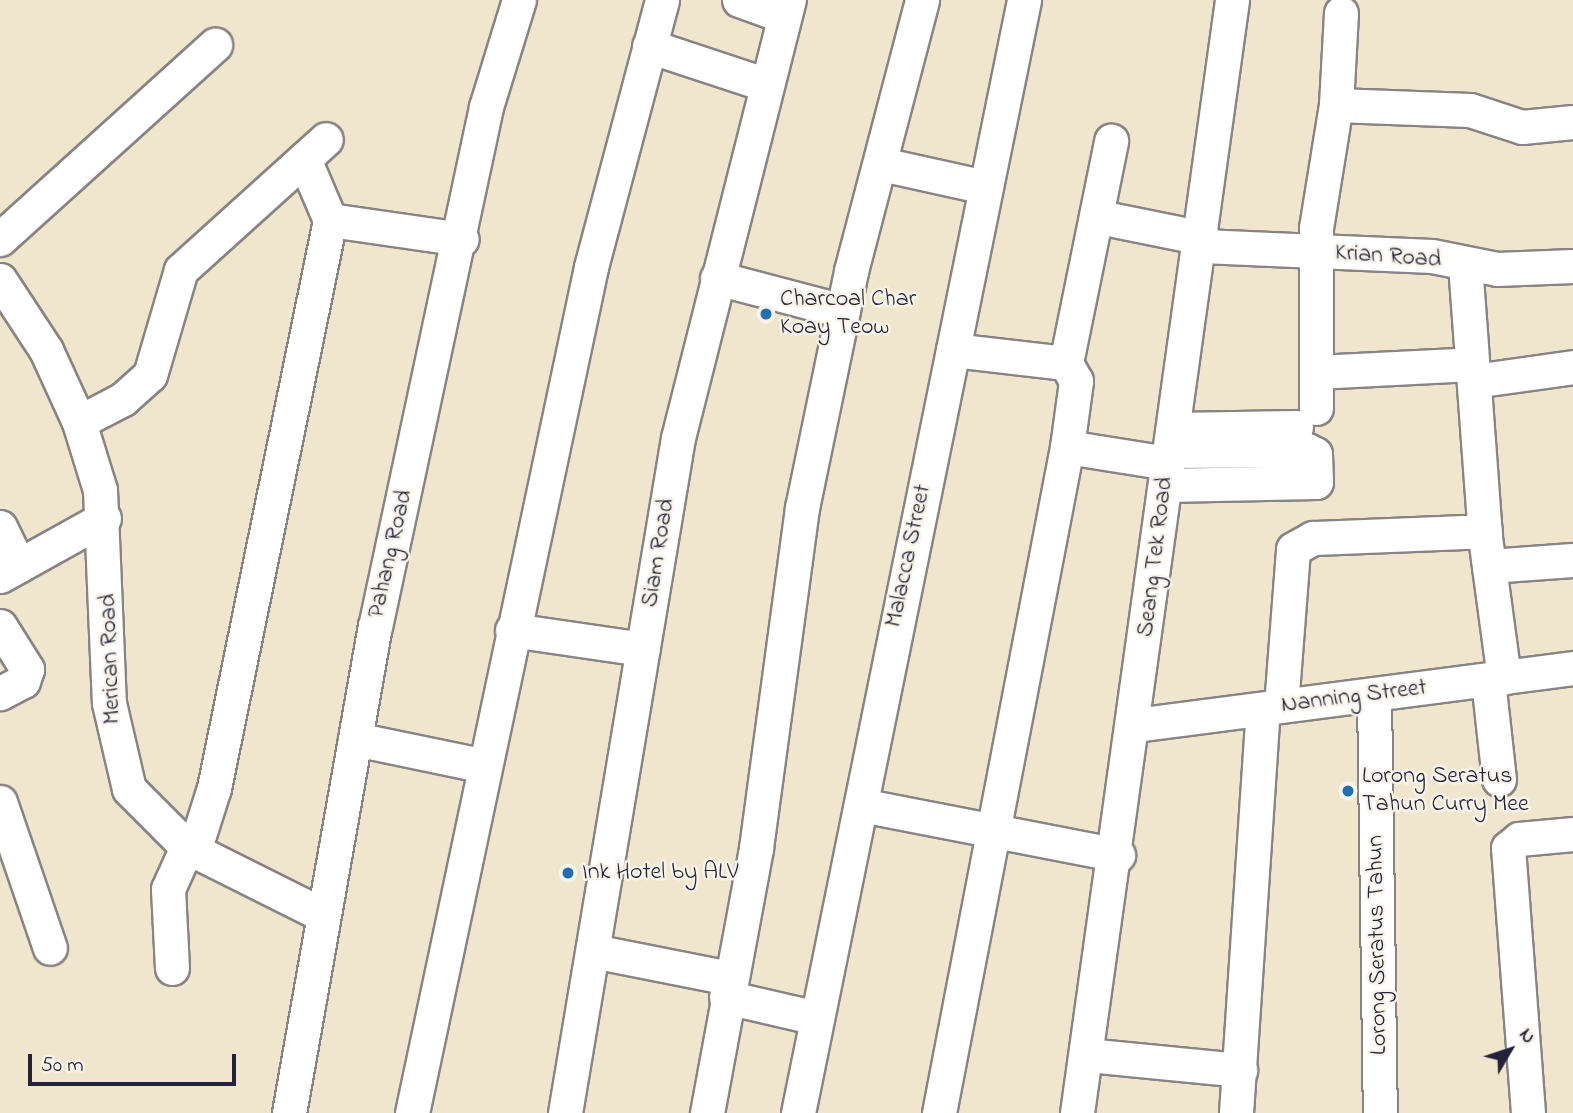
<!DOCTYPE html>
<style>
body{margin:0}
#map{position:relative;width:1573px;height:1113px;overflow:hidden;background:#f0e6cd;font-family:"Indie Flower",sans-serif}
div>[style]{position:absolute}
.roads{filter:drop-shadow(2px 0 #898484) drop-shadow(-2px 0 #898484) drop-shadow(0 2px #898484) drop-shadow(0 -2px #898484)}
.minor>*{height:33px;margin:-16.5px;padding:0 16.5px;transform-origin:16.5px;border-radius:16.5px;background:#fff}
.dots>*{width:19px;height:19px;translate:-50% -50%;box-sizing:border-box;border:4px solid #f7f3e8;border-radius:50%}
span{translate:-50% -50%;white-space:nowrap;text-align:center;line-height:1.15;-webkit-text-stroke:5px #f7f3e8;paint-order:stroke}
.street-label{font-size:24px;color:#22223b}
.poi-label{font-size:24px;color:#22223b}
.left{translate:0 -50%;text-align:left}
.north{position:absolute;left:1475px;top:1015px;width:70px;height:70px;-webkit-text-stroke:5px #f7f3e8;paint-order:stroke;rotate:51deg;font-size:19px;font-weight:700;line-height:28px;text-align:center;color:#22223b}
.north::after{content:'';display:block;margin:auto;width:24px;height:32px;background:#22223b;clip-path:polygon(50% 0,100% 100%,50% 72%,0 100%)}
.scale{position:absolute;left:28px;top:1054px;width:208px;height:32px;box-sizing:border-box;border:4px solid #22223b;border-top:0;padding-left:9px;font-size:21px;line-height:24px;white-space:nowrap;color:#22223b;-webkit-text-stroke:5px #f7f3e8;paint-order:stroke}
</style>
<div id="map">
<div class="roads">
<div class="minor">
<div style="left:739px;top:0;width:48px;rotate:19.6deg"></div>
<div style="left:649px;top:46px;width:124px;rotate:18.3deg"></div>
<div style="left:1336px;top:105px;width:134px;rotate:2.1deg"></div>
<div style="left:1470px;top:110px;width:55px;rotate:18.1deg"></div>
<div style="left:1522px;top:127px;width:51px;rotate:-5.6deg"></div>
<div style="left:304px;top:159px;width:66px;rotate:66.9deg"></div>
<div style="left:330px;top:220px;width:133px;rotate:8.2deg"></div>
<div style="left:881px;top:164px;width:107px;rotate:12.4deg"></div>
<div style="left:1099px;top:217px;width:106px;rotate:11.4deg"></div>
<div style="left:0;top:239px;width:290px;rotate:-42.1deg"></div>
<div style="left:1202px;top:246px;width:230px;rotate:2.5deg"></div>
<div style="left:1432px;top:256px;width:66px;rotate:11.3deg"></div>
<div style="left:1497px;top:269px;width:76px;rotate:-2.3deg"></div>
<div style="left:1465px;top:264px;width:274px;rotate:85.8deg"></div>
<div style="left:1485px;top:537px;width:142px;rotate:82.3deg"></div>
<div style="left:717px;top:278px;width:130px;rotate:14.7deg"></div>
<div style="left:0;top:280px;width:84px;rotate:56.7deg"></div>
<div style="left:46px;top:350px;width:79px;rotate:65.4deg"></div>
<div style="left:79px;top:422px;width:71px;rotate:72.8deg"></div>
<div style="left:100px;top:490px;width:213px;rotate:87.6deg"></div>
<div style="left:109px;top:703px;width:88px;rotate:76.9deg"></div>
<div style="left:129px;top:789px;width:82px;rotate:45deg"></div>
<div style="left:187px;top:847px;width:152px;rotate:26.6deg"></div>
<div style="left:953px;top:350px;width:114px;rotate:6.6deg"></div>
<div style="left:1316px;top:372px;width:156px;rotate:-2.9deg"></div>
<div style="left:1474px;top:381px;width:100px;rotate:-8deg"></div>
<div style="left:1316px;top:408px;width:180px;rotate:-90deg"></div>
<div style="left:1316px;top:228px;width:125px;rotate:-80.8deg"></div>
<div style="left:1336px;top:105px;width:92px;rotate:-86.9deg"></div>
<div style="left:79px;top:422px;width:50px;rotate:-27.6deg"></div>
<div style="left:123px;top:399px;width:36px;rotate:-42deg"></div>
<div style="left:150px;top:375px;width:109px;rotate:-73.6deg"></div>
<div style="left:181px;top:270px;width:195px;rotate:-42.1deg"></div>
<div style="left:1174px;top:429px;width:122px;rotate:-0.9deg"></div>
<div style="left:1067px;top:447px;width:102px;rotate:9deg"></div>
<div style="left:1165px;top:485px;width:151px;rotate:-1.1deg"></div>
<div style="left:1316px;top:482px;width:28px;rotate:-92deg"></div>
<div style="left:1315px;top:454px;width:9px;rotate:-153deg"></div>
<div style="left:1307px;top:450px;width:137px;rotate:179.6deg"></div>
<div style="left:0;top:527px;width:43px;rotate:64deg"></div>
<div style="left:1489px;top:566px;width:84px;rotate:-4.1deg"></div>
<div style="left:0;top:576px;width:119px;rotate:-29.1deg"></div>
<div style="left:0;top:626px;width:51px;rotate:57.9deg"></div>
<div style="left:27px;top:669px;width:13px;rotate:108deg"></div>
<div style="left:23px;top:681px;width:26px;rotate:152deg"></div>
<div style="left:512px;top:630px;width:132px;rotate:8.3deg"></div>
<div style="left:1488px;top:680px;width:100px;rotate:83.7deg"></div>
<div style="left:1374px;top:694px;width:419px;rotate:89.2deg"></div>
<div style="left:1281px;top:706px;width:157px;rotate:-85.6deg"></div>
<div style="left:1293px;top:549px;width:23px;rotate:-29deg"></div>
<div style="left:1313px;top:538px;width:172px;rotate:-2.3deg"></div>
<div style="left:1135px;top:725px;width:442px;rotate:-7.4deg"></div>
<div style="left:355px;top:739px;width:129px;rotate:11.7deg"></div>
<div style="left:0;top:802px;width:154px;rotate:71.1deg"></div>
<div style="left:861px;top:805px;width:262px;rotate:11deg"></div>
<div style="left:194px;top:851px;width:66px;rotate:-72.4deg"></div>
<div style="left:214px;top:788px;width:580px;rotate:-78.46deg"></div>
<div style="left:593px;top:951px;width:139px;rotate:11.2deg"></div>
<div style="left:172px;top:968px;width:79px;rotate:-92.9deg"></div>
<div style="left:168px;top:889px;width:46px;rotate:-65.7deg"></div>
<div style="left:726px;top:997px;width:93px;rotate:13deg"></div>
<div style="left:1087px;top:1055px;width:154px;rotate:5.6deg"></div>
<div style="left:289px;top:1113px;width:494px;rotate:-80deg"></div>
<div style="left:375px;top:627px;width:532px;rotate:-77.95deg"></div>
<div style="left:486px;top:107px;width:112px;rotate:-72.9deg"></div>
<div style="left:412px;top:1113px;width:865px;rotate:-78.05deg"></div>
<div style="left:591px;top:267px;width:276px;rotate:-75.1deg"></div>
<div style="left:565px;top:1113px;width:684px;rotate:-80.5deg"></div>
<div style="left:678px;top:438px;width:452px;rotate:-75.8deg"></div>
<div style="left:707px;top:1113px;width:269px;rotate:-79.5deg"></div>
<div style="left:756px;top:848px;width:343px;rotate:-82.3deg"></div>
<div style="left:802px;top:508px;width:242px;rotate:-78.3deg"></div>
<div style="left:851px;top:271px;width:280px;rotate:-75.3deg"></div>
<div style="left:798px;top:1113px;width:1136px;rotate:-78.52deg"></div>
<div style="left:939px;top:1113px;width:678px;rotate:-79.12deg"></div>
<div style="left:1067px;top:447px;width:67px;rotate:-82.2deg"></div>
<div style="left:1076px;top:381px;width:21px;rotate:-119deg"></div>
<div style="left:1066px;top:363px;width:227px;rotate:-78.5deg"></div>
<div style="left:1077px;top:1113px;width:1124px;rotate:-82.07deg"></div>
<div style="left:1236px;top:1113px;width:405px;rotate:-86.2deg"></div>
<div style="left:1528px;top:1113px;width:266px;rotate:-94.3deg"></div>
<div style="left:1508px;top:848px;width:14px;rotate:-39deg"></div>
<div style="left:1519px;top:839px;width:54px;rotate:-5.3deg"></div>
</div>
</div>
<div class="dots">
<div style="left:766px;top:314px;background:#1f6fb2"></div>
<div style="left:1348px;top:791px;background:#1f6fb2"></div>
<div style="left:568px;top:873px;background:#1f6fb2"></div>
</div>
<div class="street-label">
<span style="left:1388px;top:257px;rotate:4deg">Krian Road</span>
<span style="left:659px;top:553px;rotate:-81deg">Siam Road</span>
<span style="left:391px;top:554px;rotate:-77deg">Pahang Road</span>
<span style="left:909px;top:556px;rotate:-78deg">Malacca Street</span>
<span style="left:1156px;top:557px;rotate:-83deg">Seang Tek Road</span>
<span style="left:111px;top:659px;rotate:-92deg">Merican Road</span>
<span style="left:1354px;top:697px;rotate:-7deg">Nanning Street</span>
<span style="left:1378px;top:945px;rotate:-91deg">Lorong Seratus Tahun</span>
</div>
<div class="poi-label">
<span class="left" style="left:780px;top:314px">Charcoal Char<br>Koay Teow</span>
<span class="left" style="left:1362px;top:791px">Lorong Seratus<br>Tahun Curry Mee</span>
<span class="left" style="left:582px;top:873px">Ink Hotel by ALV</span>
</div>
<div class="north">N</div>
<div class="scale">50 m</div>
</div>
